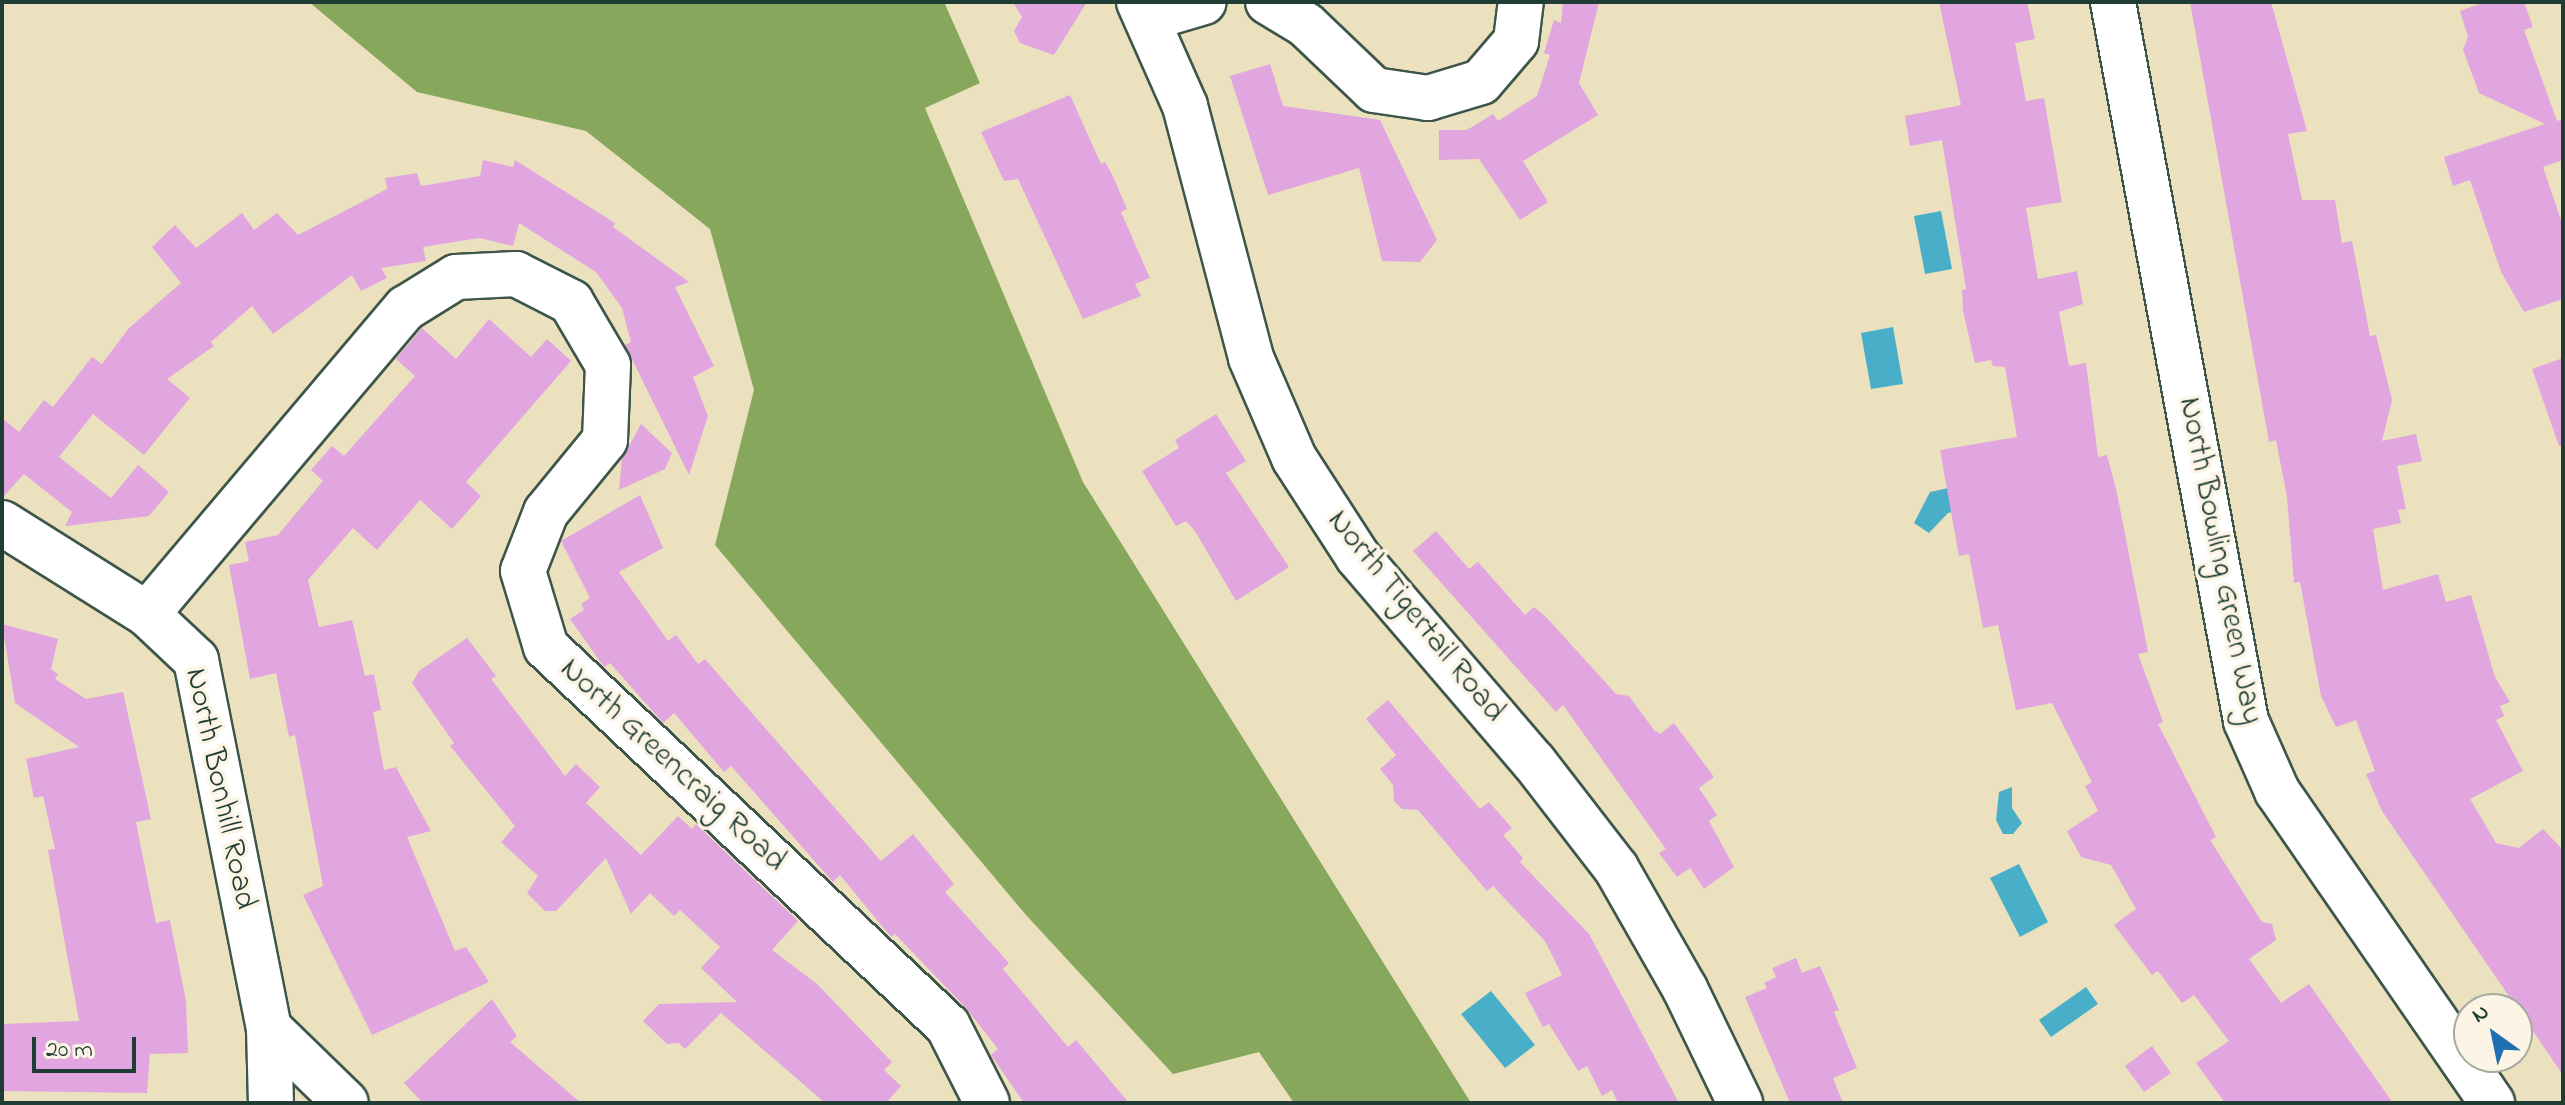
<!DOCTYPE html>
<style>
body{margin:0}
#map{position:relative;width:2565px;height:1105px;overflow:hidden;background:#ebe1be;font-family:"Indie Flower",sans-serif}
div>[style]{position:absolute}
.forest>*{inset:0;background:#86a75c}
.water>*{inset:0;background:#49afc8}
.building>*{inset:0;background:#e1a6df}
.roads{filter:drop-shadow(2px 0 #3e5649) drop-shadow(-2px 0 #3e5649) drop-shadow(0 2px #3e5649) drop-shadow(0 -2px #3e5649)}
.minor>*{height:44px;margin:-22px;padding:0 22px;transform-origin:22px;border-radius:22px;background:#fff}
span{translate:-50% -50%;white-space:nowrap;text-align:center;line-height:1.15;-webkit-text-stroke:7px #fcf5e5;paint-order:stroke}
.street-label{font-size:32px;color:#1f3d34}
.frame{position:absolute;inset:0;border:4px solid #1f3d34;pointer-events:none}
.north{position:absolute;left:2453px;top:993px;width:80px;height:80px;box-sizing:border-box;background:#fcf5e5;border:2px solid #a4ab9e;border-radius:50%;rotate:327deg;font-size:22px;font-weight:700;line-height:32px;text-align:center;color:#1f3d34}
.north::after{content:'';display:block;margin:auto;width:28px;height:36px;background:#1f6fb2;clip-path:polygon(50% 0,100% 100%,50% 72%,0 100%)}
.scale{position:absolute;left:32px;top:1037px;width:104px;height:36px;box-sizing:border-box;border:4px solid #1f3d34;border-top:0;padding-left:10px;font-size:24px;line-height:28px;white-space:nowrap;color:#1f3d34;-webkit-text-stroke:6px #fcf5e5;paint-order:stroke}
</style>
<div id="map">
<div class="forest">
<div style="clip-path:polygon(309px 2px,944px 2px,980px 83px,925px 108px,1083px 482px,1471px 1103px,1294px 1103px,1259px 1052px,1173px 1074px,1026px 915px,715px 545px,754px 390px,710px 229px,586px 131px,417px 92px)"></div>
</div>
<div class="water">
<div style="clip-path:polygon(1941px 211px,1952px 269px,1925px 274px,1914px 216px)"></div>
<div style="clip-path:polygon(1893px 327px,1903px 384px,1871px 389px,1861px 333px)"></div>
<div style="clip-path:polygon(1958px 486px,1963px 510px,1948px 513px,1929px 533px,1914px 523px,1930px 492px)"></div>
<div style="clip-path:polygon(2012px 787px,2012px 808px,2022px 823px,2013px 834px,2003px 834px,1996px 820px,1999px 792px)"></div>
<div style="clip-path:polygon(2019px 864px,2048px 922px,2020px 937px,1990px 878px)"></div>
<div style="clip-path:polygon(2086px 987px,2098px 1004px,2051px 1037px,2039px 1020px)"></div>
<div style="clip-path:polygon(1491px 991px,1535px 1045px,1505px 1068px,1461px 1014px)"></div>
</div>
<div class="building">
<div style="clip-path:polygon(1013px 2px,1087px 2px,1054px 55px,1020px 43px,1014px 31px,1022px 17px)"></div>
<div style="clip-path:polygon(1563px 2px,1599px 2px,1579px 83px,1598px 115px,1523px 161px,1548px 202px,1520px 220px,1479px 159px,1439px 160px,1439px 130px,1467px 130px,1493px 114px,1498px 121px,1537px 96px,1550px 55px,1544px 53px,1554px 20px,1561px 23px)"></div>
<div style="clip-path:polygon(1939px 2px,2027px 2px,2035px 39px,2015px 43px,2026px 101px,2044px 98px,2062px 202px,2026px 208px,2038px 279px,2077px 271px,2083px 304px,2059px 312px,2069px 366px,2086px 363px,2098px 457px,2107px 455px,2117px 493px,2148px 652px,2138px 654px,2163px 722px,2158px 724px,2216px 837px,2210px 840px,2262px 922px,2272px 924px,2276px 940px,2249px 959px,2281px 1003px,2309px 984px,2393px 1103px,2225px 1103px,2196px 1063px,2229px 1041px,2194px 995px,2182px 1003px,2158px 971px,2152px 975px,2114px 925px,2136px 909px,2111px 865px,2081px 857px,2067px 831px,2098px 811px,2085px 786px,2092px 782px,2052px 703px,2016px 710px,1998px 625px,1983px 628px,1969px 554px,1959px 556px,1940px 450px,2017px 437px,2005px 367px,1993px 366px,1991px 360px,1975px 363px,1963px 311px,1962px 290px,1966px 289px,1942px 140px,1910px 146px,1905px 116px,1961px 105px)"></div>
<div style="clip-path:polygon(2190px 2px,2271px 2px,2307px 131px,2288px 134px,2302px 200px,2335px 200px,2342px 243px,2352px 241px,2370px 336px,2376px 335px,2392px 400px,2382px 441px,2416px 434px,2422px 461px,2397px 466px,2406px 509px,2398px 510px,2401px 523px,2373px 529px,2383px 590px,2438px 574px,2446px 602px,2471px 595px,2495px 677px,2510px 702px,2500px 706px,2504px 716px,2496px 720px,2523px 771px,2470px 799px,2496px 843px,2519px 848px,2543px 829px,2563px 850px,2563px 1075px,2382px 811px,2366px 774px,2375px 771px,2356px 720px,2336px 727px,2321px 696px,2300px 582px,2294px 583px,2287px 497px,2276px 440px,2269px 442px)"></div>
<div style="clip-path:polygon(2485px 2px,2524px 2px,2533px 27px,2524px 30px,2557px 121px,2563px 119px,2563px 160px,2543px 167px,2563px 226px,2563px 299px,2524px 312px,2501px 272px,2470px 180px,2453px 186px,2444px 157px,2545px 124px,2479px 93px,2463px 50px,2468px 37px,2460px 11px)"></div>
<div style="clip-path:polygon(1270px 64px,1283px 106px,1380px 120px,1437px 240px,1420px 262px,1382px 261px,1359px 168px,1268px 195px,1230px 76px)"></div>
<div style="clip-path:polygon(1070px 95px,1101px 164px,1105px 162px,1112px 174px,1127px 209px,1121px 212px,1150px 278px,1135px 284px,1141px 296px,1083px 319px,1018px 179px,1004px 181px,981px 132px)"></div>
<div style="clip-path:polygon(483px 160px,513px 167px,515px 160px,615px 223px,613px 227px,689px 282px,675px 287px,714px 366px,693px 377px,708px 416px,689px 475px,625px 345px,631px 342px,622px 308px,596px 272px,519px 223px,513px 246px,479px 238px,423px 247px,426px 261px,381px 268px,387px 278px,361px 291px,352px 275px,273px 334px,252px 306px,211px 342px,214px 346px,167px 379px,190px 398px,144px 455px,93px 414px,59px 457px,111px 498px,138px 465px,169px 492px,149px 516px,65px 526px,72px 512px,24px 474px,2px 498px,2px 418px,19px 432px,44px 400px,53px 407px,92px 357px,102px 364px,129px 328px,181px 283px,152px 247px,175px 225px,196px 248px,242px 213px,254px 230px,277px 213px,298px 235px,387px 189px,385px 178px,417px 173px,421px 186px,480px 176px)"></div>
<div style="clip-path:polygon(489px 319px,531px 357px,547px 339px,571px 361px,466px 482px,481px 496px,452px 529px,420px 500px,377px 550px,353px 528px,308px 580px,319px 627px,352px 620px,365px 676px,374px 674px,381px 710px,373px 712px,384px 770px,396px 767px,431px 831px,407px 837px,455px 951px,466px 947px,489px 982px,372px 1035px,303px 895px,323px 886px,295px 735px,289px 737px,276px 673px,250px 679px,229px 565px,249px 561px,245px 542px,278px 535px,323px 481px,311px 470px,332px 446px,344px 456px,415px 376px,396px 359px,422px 328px,456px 359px)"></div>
<div style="clip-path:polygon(2563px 358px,2563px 446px,2559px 446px,2532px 369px)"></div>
<div style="clip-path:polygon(1216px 414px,1246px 461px,1226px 473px,1289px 567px,1236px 601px,1195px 531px,1186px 521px,1176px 526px,1142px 471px,1179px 448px,1175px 440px)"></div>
<div style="clip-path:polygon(641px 424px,672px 453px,665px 469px,619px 490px,622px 459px)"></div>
<div style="clip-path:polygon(640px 495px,663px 548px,619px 572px,668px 641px,676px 635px,698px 664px,705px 659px,881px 861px,913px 834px,954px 884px,945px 892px,1009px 963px,1003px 969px,1068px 1047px,1076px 1040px,1129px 1103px,1024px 1103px,991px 1055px,998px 1049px,966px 1008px,895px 934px,891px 937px,840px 875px,833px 882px,731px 766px,724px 772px,674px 713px,663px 723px,610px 663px,604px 667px,570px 619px,584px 610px,581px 604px,590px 598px,561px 541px)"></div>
<div style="clip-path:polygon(1436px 531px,1469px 569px,1478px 562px,1525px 615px,1534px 607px,1547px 618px,1616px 694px,1629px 696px,1654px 730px,1660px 734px,1674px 723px,1714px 777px,1699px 788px,1717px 815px,1709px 821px,1734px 867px,1704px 889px,1690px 868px,1677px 877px,1659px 853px,1666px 849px,1563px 705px,1556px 712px,1413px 551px)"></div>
<div style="clip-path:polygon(2px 624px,58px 639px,51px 669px,58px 674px,55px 679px,86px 699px,123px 692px,151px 819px,136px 822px,156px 923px,170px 920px,186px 1001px,188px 1053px,150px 1054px,147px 1093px,2px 1091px,2px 1024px,79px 1021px,48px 850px,55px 849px,43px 796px,34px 798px,26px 759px,79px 747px,15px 703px)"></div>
<div style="clip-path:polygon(467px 638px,496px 676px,491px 679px,565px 776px,576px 764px,600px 787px,586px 803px,641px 855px,678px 816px,692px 829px,696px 824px,798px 921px,772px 950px,817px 984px,892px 1062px,884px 1070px,901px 1086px,886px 1103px,825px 1103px,721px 1013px,685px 1049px,679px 1043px,667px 1044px,643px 1021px,659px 1004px,737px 1002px,701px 968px,720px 947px,680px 910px,674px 916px,650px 893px,631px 914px,606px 858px,556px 911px,545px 911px,527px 893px,538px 876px,501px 842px,515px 826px,450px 746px,454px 743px,412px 683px,419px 671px)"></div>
<div style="clip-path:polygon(1388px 700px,1480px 809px,1489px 802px,1512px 828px,1503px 835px,1523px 858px,1520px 862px,1589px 934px,1679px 1103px,1618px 1103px,1612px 1090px,1602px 1096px,1587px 1066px,1578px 1071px,1549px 1024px,1543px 1027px,1525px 993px,1562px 975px,1545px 941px,1493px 886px,1487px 891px,1418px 810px,1402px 809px,1394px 801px,1393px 785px,1380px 769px,1396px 755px,1366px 719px)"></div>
<div style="clip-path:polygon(1796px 958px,1802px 973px,1820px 966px,1839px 1010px,1834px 1012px,1857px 1068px,1833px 1078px,1843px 1103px,1790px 1103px,1745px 997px,1767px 988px,1764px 983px,1776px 977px,1772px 968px)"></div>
<div style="clip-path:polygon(492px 999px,517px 1036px,510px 1042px,581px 1103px,423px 1103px,404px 1083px)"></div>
<div style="clip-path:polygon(2152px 1046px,2171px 1073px,2144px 1092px,2125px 1066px)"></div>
</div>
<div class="roads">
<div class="minor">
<div style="left:1139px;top:2px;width:114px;rotate:66.1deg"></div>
<div style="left:1185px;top:106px;width:260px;rotate:75.3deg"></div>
<div style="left:1251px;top:358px;width:109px;rotate:66.7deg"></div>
<div style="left:1294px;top:458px;width:118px;rotate:57.1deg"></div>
<div style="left:1358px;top:557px;width:270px;rotate:49.4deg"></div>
<div style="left:1534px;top:762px;width:134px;rotate:52.3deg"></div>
<div style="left:1616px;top:868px;width:139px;rotate:60.3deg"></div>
<div style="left:1685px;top:989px;width:127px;rotate:64.2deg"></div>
<div style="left:1268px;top:2px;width:44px;rotate:31.2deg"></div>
<div style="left:1306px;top:25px;width:94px;rotate:43.7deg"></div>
<div style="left:1374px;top:90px;width:55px;rotate:8.4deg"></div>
<div style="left:1428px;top:98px;width:55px;rotate:-16.8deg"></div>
<div style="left:1481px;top:82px;width:54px;rotate:-49.5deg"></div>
<div style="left:1516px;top:41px;width:39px;rotate:-83deg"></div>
<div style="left:2113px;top:2px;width:731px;rotate:79.52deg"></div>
<div style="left:2246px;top:721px;width:77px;rotate:66.1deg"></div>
<div style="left:2277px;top:791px;width:379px;rotate:55.4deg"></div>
<div style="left:1147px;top:19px;width:59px;rotate:-16.6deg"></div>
<div style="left:2px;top:523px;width:171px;rotate:32.1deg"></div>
<div style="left:147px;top:614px;width:67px;rotate:43.2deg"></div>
<div style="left:196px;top:660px;width:375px;rotate:78.8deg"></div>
<div style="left:269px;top:1028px;width:75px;rotate:88.5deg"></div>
<div style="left:147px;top:614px;width:401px;rotate:-49.8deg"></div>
<div style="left:406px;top:308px;width:59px;rotate:-31.8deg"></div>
<div style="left:456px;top:277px;width:60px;rotate:-2.9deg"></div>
<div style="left:516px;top:274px;width:62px;rotate:27deg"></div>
<div style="left:571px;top:302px;width:73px;rotate:59.6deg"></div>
<div style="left:608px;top:365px;width:75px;rotate:92.3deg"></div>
<div style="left:605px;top:440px;width:93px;rotate:129.3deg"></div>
<div style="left:546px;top:512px;width:63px;rotate:111.3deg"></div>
<div style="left:523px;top:571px;width:79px;rotate:73.2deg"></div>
<div style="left:546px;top:647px;width:552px;rotate:43.31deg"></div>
<div style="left:948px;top:1026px;width:86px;rotate:63.1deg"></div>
<div style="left:269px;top:1028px;width:107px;rotate:44.2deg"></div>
</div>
</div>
<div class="street-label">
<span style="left:2219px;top:561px;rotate:79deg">North Bowling Green Way</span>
<span style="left:1415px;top:617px;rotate:51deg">North Tigertail Road</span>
<span style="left:672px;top:766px;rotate:43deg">North Greencraig Road</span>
<span style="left:219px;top:789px;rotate:78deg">North Bonhill Road</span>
</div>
<div class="frame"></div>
<div class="north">N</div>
<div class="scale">20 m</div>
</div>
